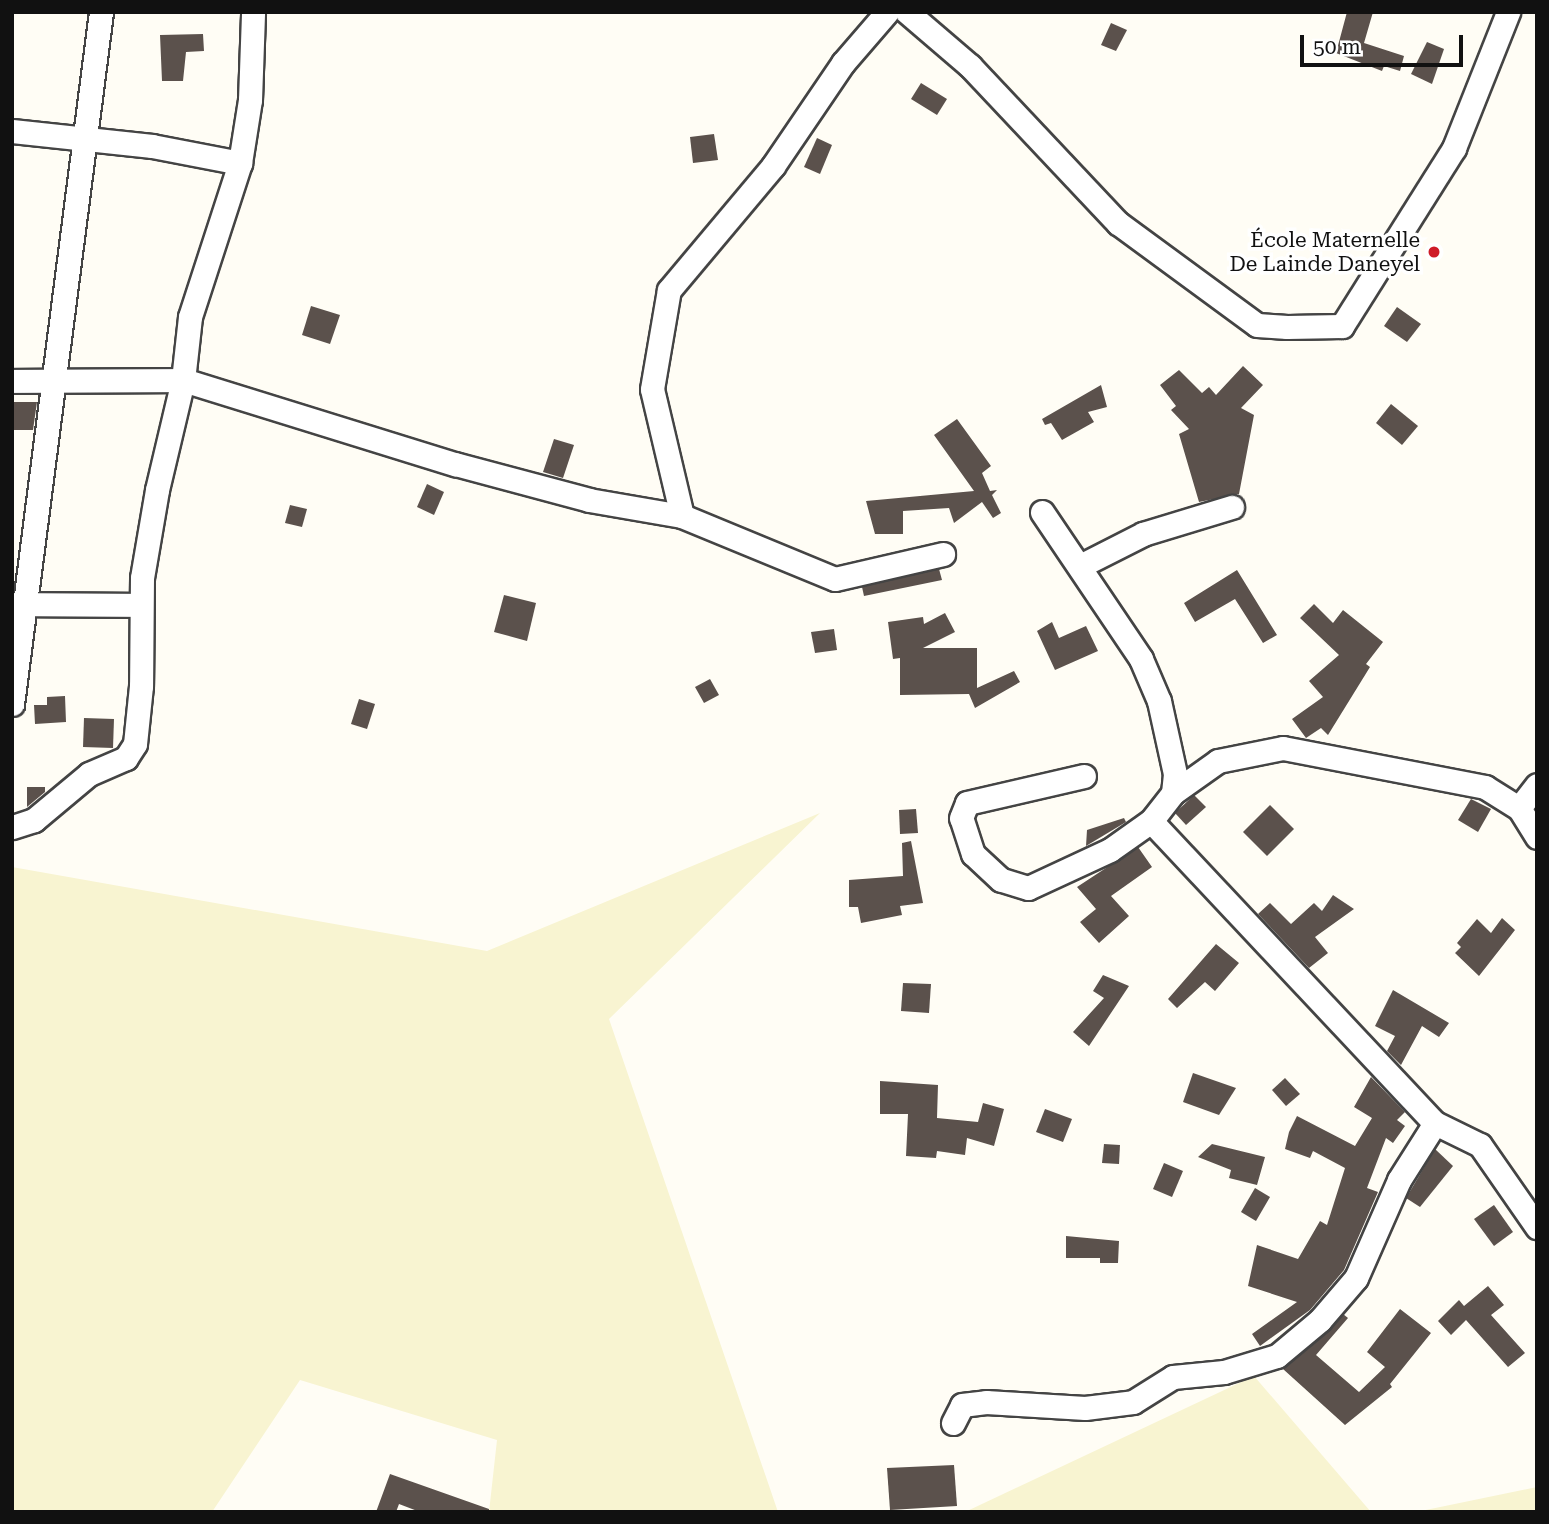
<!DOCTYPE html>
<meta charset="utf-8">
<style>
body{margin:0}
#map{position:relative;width:1549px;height:1524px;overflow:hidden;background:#fffdf5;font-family:"Roboto Serif",serif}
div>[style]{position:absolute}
.farmland>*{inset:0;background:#f8f4d1}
.building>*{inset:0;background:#5b514c}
.roads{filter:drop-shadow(2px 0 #444) drop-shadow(-2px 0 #444) drop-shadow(0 2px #444) drop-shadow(0 -2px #444)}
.street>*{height:23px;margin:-11.5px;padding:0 11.5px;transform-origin:11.5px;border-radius:11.5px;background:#fff}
.dots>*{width:19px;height:19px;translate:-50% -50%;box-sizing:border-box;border:4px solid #fff;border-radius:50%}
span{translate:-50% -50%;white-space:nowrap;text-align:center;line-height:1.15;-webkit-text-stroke:7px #fff;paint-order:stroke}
.poi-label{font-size:21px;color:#111}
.right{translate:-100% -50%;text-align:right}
.frame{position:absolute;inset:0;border:14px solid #111;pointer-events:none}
.scale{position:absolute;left:1300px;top:35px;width:163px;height:32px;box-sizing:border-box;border:4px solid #111;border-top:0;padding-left:9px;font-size:21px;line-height:24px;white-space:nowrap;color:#111;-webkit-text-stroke:5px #fff;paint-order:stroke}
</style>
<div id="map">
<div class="farmland">
<div style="clip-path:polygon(820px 813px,609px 1019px,778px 1512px,489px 1512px,497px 1440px,300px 1380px,212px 1512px,12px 1512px,12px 867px,487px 951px)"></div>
<div style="clip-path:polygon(1254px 1376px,1371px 1512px,965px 1512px)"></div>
<div style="clip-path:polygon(1537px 1487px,1537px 1512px,1416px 1512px)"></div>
</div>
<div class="building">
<div style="clip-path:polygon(1347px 12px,1373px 12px,1364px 43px,1404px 56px,1400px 71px,1384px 66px,1382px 71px,1336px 53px)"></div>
<div style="clip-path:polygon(1111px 23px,1127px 30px,1116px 51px,1101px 45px)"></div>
<div style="clip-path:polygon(203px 34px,204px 51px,186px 52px,183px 81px,162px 81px,160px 35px)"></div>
<div style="clip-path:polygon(1427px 42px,1444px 49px,1432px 84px,1411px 74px)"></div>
<div style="clip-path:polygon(921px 83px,947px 99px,937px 115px,911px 99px)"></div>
<div style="clip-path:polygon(714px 134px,718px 160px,693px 163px,690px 137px)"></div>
<div style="clip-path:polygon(817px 138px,832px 145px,820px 174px,804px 167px)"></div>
<div style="clip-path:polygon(311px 306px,340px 315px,330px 344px,302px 335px)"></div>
<div style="clip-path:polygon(1397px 307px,1421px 324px,1407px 342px,1384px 326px)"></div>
<div style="clip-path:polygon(1243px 366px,1263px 385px,1241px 408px,1254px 415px,1239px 494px,1199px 502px,1179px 434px,1189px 429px,1171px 410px,1176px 406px,1160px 385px,1179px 370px,1202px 393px,1209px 387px,1216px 395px)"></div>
<div style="clip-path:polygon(1101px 385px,1107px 407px,1088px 412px,1094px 422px,1062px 440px,1051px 423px,1045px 425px,1042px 419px)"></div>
<div style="clip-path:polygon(12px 402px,37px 402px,33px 430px,12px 430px)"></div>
<div style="clip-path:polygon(1391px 404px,1418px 426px,1402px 445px,1376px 423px)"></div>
<div style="clip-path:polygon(957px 419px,991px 466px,982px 473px,990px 491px,997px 490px,992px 495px,1001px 513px,993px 518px,982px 502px,954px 523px,949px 508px,903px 511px,903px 534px,875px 534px,866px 501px,974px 491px,934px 435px)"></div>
<div style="clip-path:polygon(554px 439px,574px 445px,563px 478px,543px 472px)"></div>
<div style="clip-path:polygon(427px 484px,444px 492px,434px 515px,417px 507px)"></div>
<div style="clip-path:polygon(290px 505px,307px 509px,302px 527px,285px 523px)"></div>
<div style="clip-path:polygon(939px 569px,942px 580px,864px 596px,862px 587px)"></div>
<div style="clip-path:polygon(1237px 570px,1277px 635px,1263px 643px,1235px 599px,1195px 622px,1184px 603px)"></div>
<div style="clip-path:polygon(504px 595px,536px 603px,527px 641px,494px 632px)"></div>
<div style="clip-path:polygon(1314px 604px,1333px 623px,1343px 610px,1383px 642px,1366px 664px,1370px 667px,1328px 735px,1321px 728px,1306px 738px,1292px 719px,1323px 697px,1309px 681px,1339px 655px,1300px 618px)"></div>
<div style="clip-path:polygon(945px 613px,955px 632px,923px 648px,977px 648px,977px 688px,1014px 671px,1020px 682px,975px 708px,969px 694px,900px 695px,900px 658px,893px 659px,888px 622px,923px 617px,924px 624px)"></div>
<div style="clip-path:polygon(1052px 622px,1059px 638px,1086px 626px,1098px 651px,1055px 670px,1037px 631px)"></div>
<div style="clip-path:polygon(834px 629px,837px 650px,815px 653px,811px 632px)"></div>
<div style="clip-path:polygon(710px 679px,719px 695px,704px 703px,695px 687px)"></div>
<div style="clip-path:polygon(65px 696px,66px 722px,35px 724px,34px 705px,47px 705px,47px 697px)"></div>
<div style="clip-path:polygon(359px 699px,375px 704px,367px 729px,351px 724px)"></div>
<div style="clip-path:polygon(84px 718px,114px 719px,113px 748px,83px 747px)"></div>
<div style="clip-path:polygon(27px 787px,45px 787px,45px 792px,27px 807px)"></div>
<div style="clip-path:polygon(1194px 795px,1206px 807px,1186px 825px,1175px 813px)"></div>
<div style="clip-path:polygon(1471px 799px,1491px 809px,1478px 832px,1458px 820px)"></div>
<div style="clip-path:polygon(1270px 805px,1294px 829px,1267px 856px,1243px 832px)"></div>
<div style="clip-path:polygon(916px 809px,918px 833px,900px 834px,899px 810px)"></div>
<div style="clip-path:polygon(1124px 818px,1126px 822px,1086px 846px,1087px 830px)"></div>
<div style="clip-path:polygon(911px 841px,923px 903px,900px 906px,902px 915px,861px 923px,858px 907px,849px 907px,849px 880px,903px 876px,902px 843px)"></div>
<div style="clip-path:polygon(1138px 847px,1152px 867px,1111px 896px,1129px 916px,1099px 943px,1080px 922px,1096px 909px,1077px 887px)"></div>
<div style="clip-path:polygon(1333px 895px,1354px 909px,1315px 937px,1328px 953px,1309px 968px,1258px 914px,1270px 903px,1291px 924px,1314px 903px,1322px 911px)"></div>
<div style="clip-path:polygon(1502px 918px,1515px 930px,1479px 976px,1455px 953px,1461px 947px,1457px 943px,1477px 919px,1491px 933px)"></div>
<div style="clip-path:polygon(1216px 944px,1239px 963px,1215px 991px,1205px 982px,1177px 1008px,1168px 999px)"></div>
<div style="clip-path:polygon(1103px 975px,1129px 986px,1089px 1046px,1073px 1032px,1104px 998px,1093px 991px)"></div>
<div style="clip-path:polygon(903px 983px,931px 984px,929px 1013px,901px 1011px)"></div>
<div style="clip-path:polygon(1393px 990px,1449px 1023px,1439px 1037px,1422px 1026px,1401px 1065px,1387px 1051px,1395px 1036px,1375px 1026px)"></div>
<div style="clip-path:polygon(1193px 1073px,1236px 1088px,1219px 1115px,1183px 1102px)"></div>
<div style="clip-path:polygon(1371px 1077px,1405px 1112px,1397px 1120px,1405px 1126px,1393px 1143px,1386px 1138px,1367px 1188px,1378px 1192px,1344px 1270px,1310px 1310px,1260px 1346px,1252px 1334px,1297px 1302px,1248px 1286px,1257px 1245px,1298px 1259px,1320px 1221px,1327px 1225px,1345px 1168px,1313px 1151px,1310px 1158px,1285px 1149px,1289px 1132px,1297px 1116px,1355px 1146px,1372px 1118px,1354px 1107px)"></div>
<div style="clip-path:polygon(1285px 1078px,1300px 1094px,1286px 1106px,1272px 1090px)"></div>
<div style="clip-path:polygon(880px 1081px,938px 1085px,937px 1118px,978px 1122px,983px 1103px,1004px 1109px,994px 1146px,967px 1138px,965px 1155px,937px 1151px,936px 1158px,906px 1156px,908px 1114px,880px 1114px)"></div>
<div style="clip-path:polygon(1045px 1109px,1072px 1119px,1063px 1142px,1036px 1132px)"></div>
<div style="clip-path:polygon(1104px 1144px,1120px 1145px,1119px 1164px,1102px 1163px)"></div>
<div style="clip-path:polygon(1212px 1144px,1265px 1157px,1257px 1185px,1229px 1178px,1231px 1170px,1198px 1157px)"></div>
<div style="clip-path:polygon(1435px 1149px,1453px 1166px,1420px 1207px,1406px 1198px)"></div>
<div style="clip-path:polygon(1164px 1163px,1183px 1171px,1172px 1197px,1153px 1189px)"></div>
<div style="clip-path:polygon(1255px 1188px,1270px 1197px,1256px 1221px,1241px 1212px)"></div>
<div style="clip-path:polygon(1494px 1205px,1513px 1232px,1494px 1246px,1474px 1219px)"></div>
<div style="clip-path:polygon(1066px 1236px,1119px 1241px,1118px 1263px,1100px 1263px,1100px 1258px,1066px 1258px)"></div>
<div style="clip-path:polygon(1488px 1286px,1504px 1305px,1491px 1315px,1525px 1353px,1508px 1367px,1466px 1320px,1451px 1335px,1438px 1321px,1459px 1300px,1464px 1306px)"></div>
<div style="clip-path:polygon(1400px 1309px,1431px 1333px,1390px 1384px,1392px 1387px,1345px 1425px,1283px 1369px,1343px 1314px,1348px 1318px,1316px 1355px,1359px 1392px,1385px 1367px,1367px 1352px)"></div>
<div style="clip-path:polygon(954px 1465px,957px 1506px,890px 1510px,887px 1468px)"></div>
<div style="clip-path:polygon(390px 1474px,489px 1509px,489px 1512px,420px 1512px,399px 1504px,396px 1512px,376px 1512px)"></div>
</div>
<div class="roads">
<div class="street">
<div style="left:907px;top:12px;width:83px;rotate:40.6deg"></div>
<div style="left:970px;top:66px;width:216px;rotate:46.7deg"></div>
<div style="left:1118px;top:223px;width:172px;rotate:36.3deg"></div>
<div style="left:1257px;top:325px;width:30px;rotate:4deg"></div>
<div style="left:1287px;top:327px;width:55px;rotate:-1deg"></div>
<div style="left:1342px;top:326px;width:210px;rotate:-57.8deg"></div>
<div style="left:1454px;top:148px;width:146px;rotate:-68.3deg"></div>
<div style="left:12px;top:131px;width:141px;rotate:6.1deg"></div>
<div style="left:152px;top:146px;width:90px;rotate:10.9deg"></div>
<div style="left:240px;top:163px;width:162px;rotate:108deg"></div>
<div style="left:190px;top:317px;width:63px;rotate:96.3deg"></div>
<div style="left:183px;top:380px;width:113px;rotate:103.3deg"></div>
<div style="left:157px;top:490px;width:89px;rotate:99.7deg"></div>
<div style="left:142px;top:578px;width:108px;rotate:90.5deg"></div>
<div style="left:141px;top:686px;width:58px;rotate:95.9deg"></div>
<div style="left:135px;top:744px;width:17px;rotate:123deg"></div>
<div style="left:126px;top:758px;width:40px;rotate:156.6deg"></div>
<div style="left:89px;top:774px;width:72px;rotate:140.1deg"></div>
<div style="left:34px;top:820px;width:23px;rotate:162deg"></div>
<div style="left:240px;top:163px;width:64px;rotate:-81deg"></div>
<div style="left:250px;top:100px;width:88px;rotate:-88deg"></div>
<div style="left:12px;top:381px;width:171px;rotate:-0.3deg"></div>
<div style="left:183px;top:380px;width:285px;rotate:17.2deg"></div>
<div style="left:455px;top:464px;width:139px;rotate:15deg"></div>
<div style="left:589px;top:500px;width:94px;rotate:9.8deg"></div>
<div style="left:682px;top:516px;width:165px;rotate:22.4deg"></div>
<div style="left:835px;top:579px;width:111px;rotate:-13deg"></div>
<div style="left:1042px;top:512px;width:177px;rotate:56deg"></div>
<div style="left:1141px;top:659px;width:46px;rotate:66.8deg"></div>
<div style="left:1159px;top:701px;width:75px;rotate:77.6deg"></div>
<div style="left:1175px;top:774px;width:19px;rotate:96deg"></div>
<div style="left:1173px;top:793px;width:36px;rotate:128deg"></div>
<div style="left:1151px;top:821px;width:50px;rotate:144.7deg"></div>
<div style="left:1110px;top:850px;width:90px;rotate:155.1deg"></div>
<div style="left:1028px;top:888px;width:28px;rotate:-163deg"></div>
<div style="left:1001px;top:880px;width:38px;rotate:-137deg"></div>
<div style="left:973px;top:854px;width:38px;rotate:-108deg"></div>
<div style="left:961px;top:818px;width:16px;rotate:-68deg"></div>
<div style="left:967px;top:803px;width:120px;rotate:-13deg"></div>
<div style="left:682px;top:516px;width:130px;rotate:-103.3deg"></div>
<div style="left:652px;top:389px;width:100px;rotate:-80.3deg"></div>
<div style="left:669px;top:290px;width:162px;rotate:-50deg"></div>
<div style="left:773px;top:166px;width:125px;rotate:-55.8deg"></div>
<div style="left:843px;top:63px;width:67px;rotate:-49.2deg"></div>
<div style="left:1080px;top:566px;width:71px;rotate:-26.9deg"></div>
<div style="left:1143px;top:534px;width:93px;rotate:-16.9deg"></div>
<div style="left:12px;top:604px;width:129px;rotate:0.4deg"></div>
<div style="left:12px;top:704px;width:698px;rotate:-82.67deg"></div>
<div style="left:1173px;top:793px;width:55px;rotate:-35.4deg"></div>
<div style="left:1218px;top:761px;width:66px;rotate:-11.3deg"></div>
<div style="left:1283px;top:748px;width:206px;rotate:10.9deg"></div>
<div style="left:1485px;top:787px;width:40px;rotate:32deg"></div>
<div style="left:1519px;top:808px;width:34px;rotate:58deg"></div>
<div style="left:1519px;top:808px;width:29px;rotate:-52deg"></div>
<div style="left:1151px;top:821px;width:415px;rotate:46.8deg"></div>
<div style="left:1435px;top:1123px;width:50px;rotate:26.1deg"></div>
<div style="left:1480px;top:1145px;width:100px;rotate:55.2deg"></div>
<div style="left:953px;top:1423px;width:20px;rotate:-63deg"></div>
<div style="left:962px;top:1405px;width:24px;rotate:-7deg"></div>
<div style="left:986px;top:1402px;width:99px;rotate:3.5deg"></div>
<div style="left:1085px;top:1408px;width:48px;rotate:-7.1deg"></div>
<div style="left:1133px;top:1402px;width:47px;rotate:-32deg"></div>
<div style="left:1173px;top:1377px;width:51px;rotate:-5.6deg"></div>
<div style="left:1224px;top:1372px;width:55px;rotate:-16.8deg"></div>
<div style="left:1277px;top:1356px;width:56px;rotate:-39.9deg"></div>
<div style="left:1320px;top:1320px;width:55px;rotate:-49.4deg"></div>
<div style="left:1356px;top:1278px;width:107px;rotate:-66.3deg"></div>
<div style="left:1399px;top:1180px;width:67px;rotate:-57.7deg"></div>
</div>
</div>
<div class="dots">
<div style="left:1434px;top:252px;background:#cf1b27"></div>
</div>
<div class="poi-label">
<span class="right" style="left:1420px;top:252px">École Maternelle<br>De Lainde Daneyel</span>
</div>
<div class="frame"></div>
<div class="scale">50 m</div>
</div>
